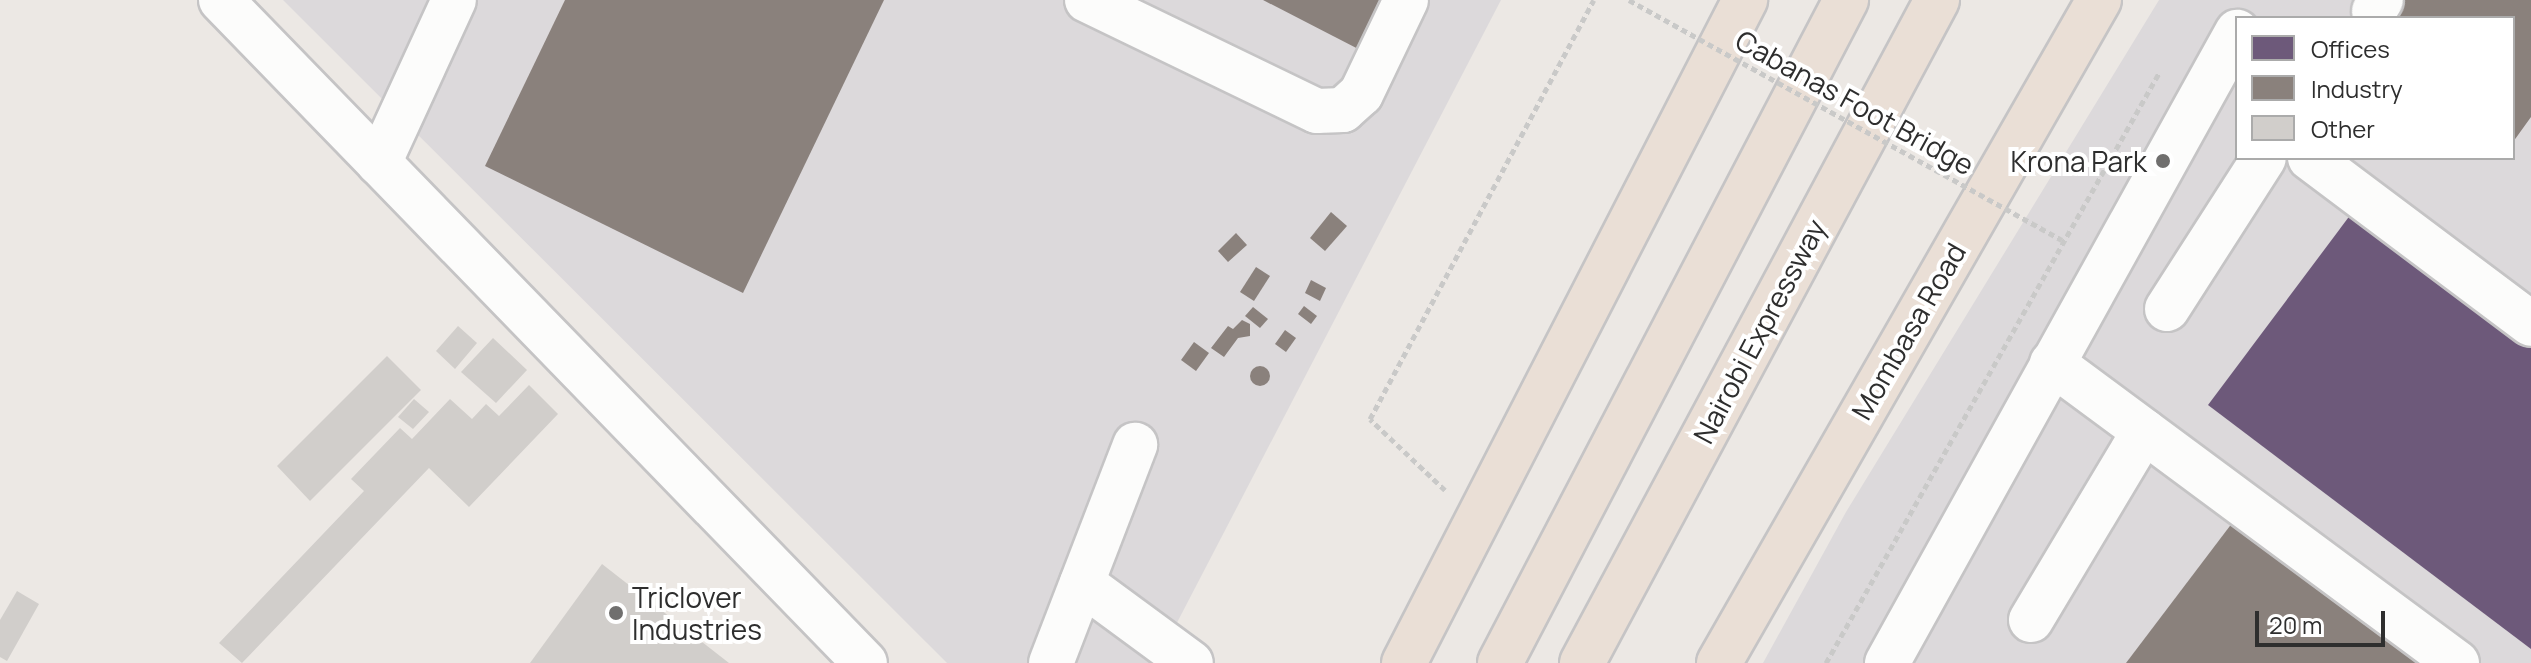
<!DOCTYPE html>
<style>
body{margin:0}
#map{position:relative;width:2531px;height:663px;overflow:hidden;background:#ece8e4;font-family:Manrope,sans-serif}
div>[style]{position:absolute}
.industrial>*{inset:0;background:#dcd9db}
.offices>*{inset:0;background:#6d597a}
.industry>*{inset:0;background:#8a817c}
.round{border-radius:50%}
.building>*{inset:0;background:#d1cecb}
.path>*{height:5px;margin-top:-2.5px;transform-origin:0;background:repeating-linear-gradient(90deg,#c9c9c8 0 6px,transparent 0 10px)}
.roads{filter:drop-shadow(2px 0 #c5c4c5) drop-shadow(-2px 0 #c5c4c5) drop-shadow(0 2px #c5c4c5) drop-shadow(0 -2px #c5c4c5)}
.minor>*{height:44px;margin:-22px;padding:0 22px;transform-origin:22px;border-radius:22px;background:#fcfcfb}
.highway>*{height:44px;margin:-22px;padding:0 22px;transform-origin:22px;border-radius:22px;background:#eadfd6}
.path-bridge>*{height:5px;margin-top:-2.5px;transform-origin:0;background:repeating-linear-gradient(90deg,#c9c9c8 0 6px,transparent 0 10px)}
.dots>*{width:22px;height:22px;translate:-50% -50%;box-sizing:border-box;border:4px solid #fff;border-radius:50%}
span{translate:-50% -50%;white-space:nowrap;text-align:center;line-height:1.15;-webkit-text-stroke:8px #fff;paint-order:stroke}
.street-label{font-size:28px;color:#2e2e2e}
.poi-label{font-size:28px;color:#2e2e2e}
.right{translate:-100% -50%;text-align:right}
.left{translate:0 -50%;text-align:left}
.legend{position:absolute;left:2235px;top:16px;width:280px;height:144px;box-sizing:border-box;background:#fff;border:2px solid #ababab;margin:0;padding:10px 14px;list-style:none;font-size:24px;color:#2e2e2e}
.legend li{display:flex;align-items:center;gap:16px;height:40px}
.legend b{width:40px;border:2px solid #ababab}
.scale{position:absolute;left:2255px;top:611px;width:130px;height:36px;box-sizing:border-box;border:4px solid #2e2e2e;border-top:0;padding-left:10px;font-size:24px;line-height:28px;white-space:nowrap;color:#2e2e2e;-webkit-text-stroke:6px #fff;paint-order:stroke}
</style>
<div id="map">
<div class="industrial">
<div style="clip-path:polygon(283px 0,1501px 0,1156px 663px,947px 663px)"></div>
<div style="clip-path:polygon(evenodd,2159px 0,2531px 0,2531px 663px,1763px 663px,1846px 512px,2159px 0,2237px 18px,2513px 18px,2513px 158px,2237px 158px,2237px 18px)"></div>
</div>
<div class="offices">
<div style="clip-path:polygon(2360px 202px,2531px 332px,2531px 649px,2208px 405px)"></div>
</div>
<div class="industry">
<div style="clip-path:polygon(565px 0,884px 0,743px 293px,485px 166px)"></div>
<div style="clip-path:polygon(1263px 0,1393px 0,1366px 53px)"></div>
<div style="clip-path:polygon(2397px 0,2531px 0,2531px 117px,2513px 142px,2513px 18px,2384px 18px)"></div>
<div style="clip-path:polygon(1331px 212px,1347px 226px,1325px 251px,1310px 238px)"></div>
<div style="clip-path:polygon(1236px 233px,1247px 245px,1228px 262px,1218px 251px)"></div>
<div style="clip-path:polygon(1256px 267px,1270px 276px,1254px 301px,1240px 292px)"></div>
<div style="clip-path:polygon(1311px 280px,1326px 288px,1320px 301px,1305px 293px)"></div>
<div style="clip-path:polygon(1304px 306px,1317px 316px,1311px 324px,1298px 314px)"></div>
<div style="clip-path:polygon(1253px 307px,1268px 319px,1260px 328px,1245px 316px)"></div>
<div style="clip-path:polygon(1242px 320px,1250px 324px,1250px 336px,1238px 338px,1224px 357px,1211px 348px,1228px 326px,1233px 329px)"></div>
<div style="clip-path:polygon(1285px 330px,1296px 338px,1286px 352px,1275px 344px)"></div>
<div style="clip-path:polygon(1194px 342px,1209px 353px,1196px 371px,1181px 360px)"></div>
<div class="round" style="left:1250px;top:366px;width:20px;height:20px"></div>
<div style="clip-path:polygon(2242px 510px,2440px 663px,2126px 663px)"></div>
</div>
<div class="building">
<div style="clip-path:polygon(458px 326px,477px 343px,455px 369px,436px 351px)"></div>
<div style="clip-path:polygon(493px 338px,527px 370px,496px 403px,461px 372px)"></div>
<div style="clip-path:polygon(387px 356px,421px 390px,310px 501px,277px 466px)"></div>
<div style="clip-path:polygon(529px 385px,558px 414px,469px 507px,429px 468px,242px 663px,219px 643px,364px 491px,351px 479px,400px 428px,412px 439px,450px 399px,472px 419px,486px 404px,499px 416px)"></div>
<div style="clip-path:polygon(414px 399px,429px 412px,413px 429px,398px 417px)"></div>
<div style="clip-path:polygon(602px 564px,729px 663px,530px 663px)"></div>
<div style="clip-path:polygon(17px 591px,39px 604px,7px 661px,0 657px,0 620px)"></div>
</div>
<div class="path">
<div style="left:1445px;top:490px;width:103px;rotate:-136.6deg"></div>
<div style="left:1370px;top:419px;width:475px;rotate:-61.9deg"></div>
<div style="left:1826px;top:663px;width:677px;rotate:-60.56deg"></div>
</div>
<div class="roads">
<div class="minor">
<div style="left:221px;top:0;width:924px;rotate:45.83deg"></div>
<div style="left:1087px;top:0;width:255px;rotate:25.8deg"></div>
<div style="left:1317px;top:111px;width:26px;rotate:-2deg"></div>
<div style="left:1343px;top:110px;width:24px;rotate:-42deg"></div>
<div style="left:1361px;top:94px;width:104px;rotate:-64.4deg"></div>
<div style="left:2374px;top:11px;width:13px;rotate:-58deg"></div>
<div style="left:2310px;top:158px;width:276px;rotate:36.9deg"></div>
<div style="left:379px;top:163px;width:179px;rotate:-65.3deg"></div>
<div style="left:2167px;top:309px;width:179px;rotate:-57.3deg"></div>
<div style="left:2052px;top:363px;width:504px;rotate:36.53deg"></div>
<div style="left:1082px;top:583px;width:135px;rotate:36.3deg"></div>
<div style="left:2031px;top:620px;width:220px;rotate:-59.1deg"></div>
<div style="left:1051px;top:663px;width:234px;rotate:-68.9deg"></div>
<div style="left:1887px;top:663px;width:722px;rotate:-60.98deg"></div>
</div>
<div class="highway">
<div style="left:1404px;top:663px;width:746px;rotate:-62.78deg"></div>
<div style="left:1500px;top:663px;width:748px;rotate:-62.44deg"></div>
<div style="left:1582px;top:663px;width:752px;rotate:-61.83deg"></div>
<div style="left:1719px;top:663px;width:764px;rotate:-60.18deg"></div>
</div>
</div>
<div class="path-bridge">
<div style="left:1629px;top:0;width:495px;rotate:29deg"></div>
</div>
<div class="dots">
<div style="left:2163px;top:161px;background:#706f6e"></div>
<div style="left:616px;top:613px;background:#706f6e"></div>
</div>
<div class="street-label">
<span style="left:1855px;top:102px;rotate:29deg">Cabanas Foot Bridge</span>
<span style="left:1759px;top:331px;rotate:-62deg">Nairobi Expressway</span>
<span style="left:1908px;top:331px;rotate:-60deg">Mombasa Road</span>
</div>
<div class="poi-label">
<span class="right" style="left:2147px;top:161px">Krona Park</span>
<span class="left" style="left:632px;top:613px">Triclover<br>Industries</span>
</div>
<ul class="legend">
<li><b style="height:22px;background:#6d597a"></b>Offices</li>
<li><b style="height:22px;background:#8a817c"></b>Industry</li>
<li><b style="height:22px;background:#d1cecb"></b>Other</li>
</ul>
<div class="scale">20 m</div>
</div>
